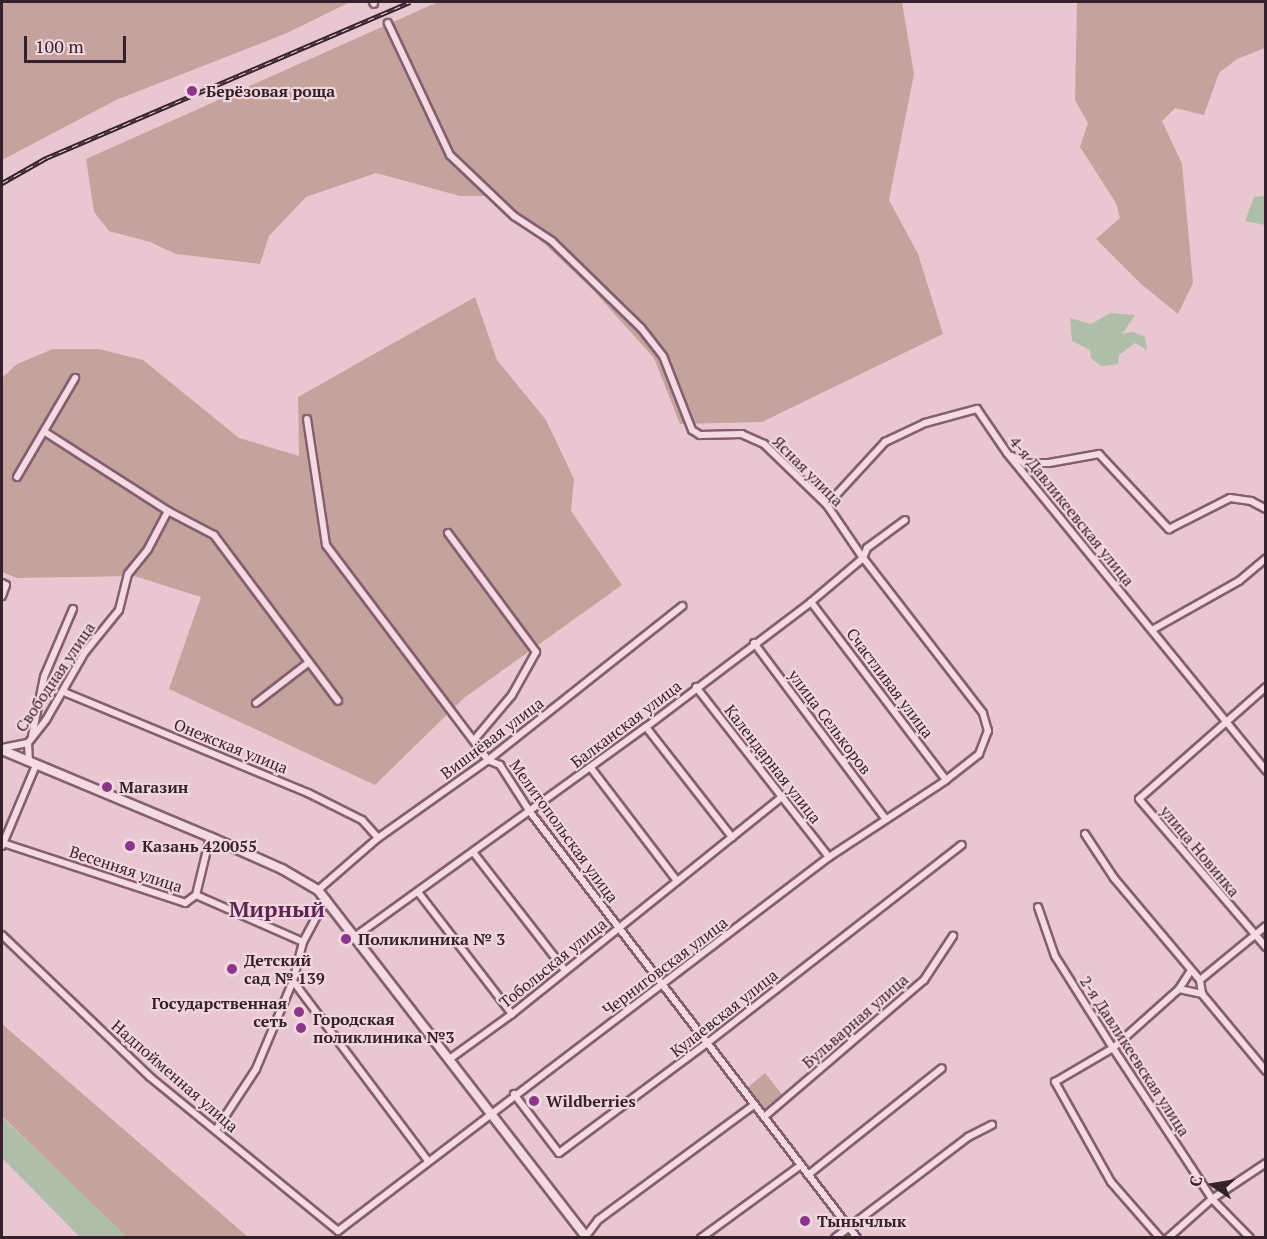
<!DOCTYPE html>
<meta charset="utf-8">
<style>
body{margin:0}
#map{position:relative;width:1267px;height:1239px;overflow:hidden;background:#e9c7d1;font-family:"PT Serif",serif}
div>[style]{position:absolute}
.green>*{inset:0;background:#c6a29d}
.water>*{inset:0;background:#aebea8}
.roads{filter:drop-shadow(2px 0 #835f6f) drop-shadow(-2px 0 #835f6f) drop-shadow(0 2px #835f6f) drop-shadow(0 -2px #835f6f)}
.minor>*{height:6px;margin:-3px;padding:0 3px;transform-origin:3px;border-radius:3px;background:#f5dae2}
.tertiary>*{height:8px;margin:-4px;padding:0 4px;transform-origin:4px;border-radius:4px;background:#f5dae2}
.rail>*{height:4.5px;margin-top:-2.25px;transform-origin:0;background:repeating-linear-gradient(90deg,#f2d6de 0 7px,#35212b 0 14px);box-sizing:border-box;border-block:2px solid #35212b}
.dots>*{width:16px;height:16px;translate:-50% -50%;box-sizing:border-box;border:3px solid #f2d6de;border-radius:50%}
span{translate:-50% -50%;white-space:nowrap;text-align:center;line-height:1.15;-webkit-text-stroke:4.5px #f2d6de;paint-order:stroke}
.poi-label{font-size:16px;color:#35212b;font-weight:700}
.left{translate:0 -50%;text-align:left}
.right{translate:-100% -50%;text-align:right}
.street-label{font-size:16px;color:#35212b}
.district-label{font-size:22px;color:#5d2551;font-weight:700}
.frame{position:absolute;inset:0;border:3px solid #35212b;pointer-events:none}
.north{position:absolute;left:1183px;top:1155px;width:60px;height:60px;-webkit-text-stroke:4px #f2d6de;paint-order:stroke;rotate:282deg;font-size:16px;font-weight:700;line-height:24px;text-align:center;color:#35212b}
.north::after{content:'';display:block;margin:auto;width:21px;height:27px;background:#35212b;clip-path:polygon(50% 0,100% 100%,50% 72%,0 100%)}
.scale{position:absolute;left:24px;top:36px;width:102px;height:27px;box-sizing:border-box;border:3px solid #35212b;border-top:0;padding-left:8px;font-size:18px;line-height:21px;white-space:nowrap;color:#35212b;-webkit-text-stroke:4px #f2d6de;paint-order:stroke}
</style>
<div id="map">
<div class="green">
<div style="clip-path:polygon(2px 2px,346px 2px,348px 3px,287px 33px,116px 100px,2px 160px)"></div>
<div style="clip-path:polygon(438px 2px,902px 2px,914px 74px,889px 200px,918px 254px,943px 334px,762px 422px,680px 424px,654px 358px,592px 289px,494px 196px,460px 196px,376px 173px,306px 197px,269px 236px,260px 264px,176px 254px,150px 242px,109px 231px,94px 212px,86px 159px)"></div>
<div style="clip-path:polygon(1077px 2px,1265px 2px,1265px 48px,1237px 59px,1219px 73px,1204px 115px,1175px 108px,1162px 121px,1182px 164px,1193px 283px,1178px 314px,1141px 284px,1096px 239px,1120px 218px,1116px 203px,1080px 147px,1088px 123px,1075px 100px)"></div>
<div style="clip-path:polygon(475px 297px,497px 360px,546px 420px,574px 479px,571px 511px,622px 585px,464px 698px,375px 785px,169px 689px,201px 597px,134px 576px,17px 578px,2px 572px,2px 378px,17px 364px,53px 349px,99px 349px,143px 360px,239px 438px,299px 456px,298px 397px)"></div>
<div style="clip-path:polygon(2px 1024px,248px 1237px,126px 1237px,2px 1116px)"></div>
<div style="clip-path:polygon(765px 1073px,784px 1097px,765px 1112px,746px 1089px)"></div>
</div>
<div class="water">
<div style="clip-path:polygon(1265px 196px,1265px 225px,1245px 221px,1254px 197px)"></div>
<div style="clip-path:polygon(1111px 313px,1135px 315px,1122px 334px,1132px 332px,1145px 337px,1147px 350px,1135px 343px,1119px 355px,1118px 364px,1101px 366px,1091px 358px,1090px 350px,1072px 341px,1070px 318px,1091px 324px)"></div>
<div style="clip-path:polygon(2px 1117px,118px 1228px,126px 1237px,80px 1237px,2px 1158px)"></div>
</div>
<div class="roads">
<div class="minor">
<div style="left:373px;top:2px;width:2px;rotate:63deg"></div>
<div style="left:307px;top:419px;width:127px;rotate:81.4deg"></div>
<div style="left:326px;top:545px;width:269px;rotate:53deg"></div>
<div style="left:488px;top:760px;width:13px;rotate:23deg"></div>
<div style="left:500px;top:765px;width:56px;rotate:57.4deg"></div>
<div style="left:530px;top:812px;width:537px;rotate:52.49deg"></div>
<div style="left:45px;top:432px;width:146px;rotate:32.7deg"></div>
<div style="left:168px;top:511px;width:52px;rotate:27.6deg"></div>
<div style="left:214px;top:535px;width:207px;rotate:53.2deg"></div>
<div style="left:1012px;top:456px;width:14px;rotate:30deg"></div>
<div style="left:1024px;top:463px;width:25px"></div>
<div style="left:1049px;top:463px;width:51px;rotate:-10.2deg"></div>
<div style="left:1099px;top:454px;width:103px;rotate:47deg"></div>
<div style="left:1169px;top:529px;width:68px;rotate:-26.9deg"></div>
<div style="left:1230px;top:498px;width:21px;rotate:8deg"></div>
<div style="left:1251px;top:501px;width:17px;rotate:28deg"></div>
<div style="left:17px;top:477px;width:115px;rotate:-59.6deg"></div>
<div style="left:827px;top:505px;width:86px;rotate:-47.4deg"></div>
<div style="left:885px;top:442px;width:44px;rotate:-25.4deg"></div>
<div style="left:925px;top:423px;width:54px;rotate:-15.1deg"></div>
<div style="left:977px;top:409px;width:53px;rotate:55.7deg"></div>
<div style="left:1007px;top:453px;width:410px;rotate:50.8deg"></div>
<div style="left:448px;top:533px;width:148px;rotate:53.5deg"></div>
<div style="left:536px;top:652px;width:49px;rotate:119.2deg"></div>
<div style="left:512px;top:695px;width:59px;rotate:130.2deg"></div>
<div style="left:2px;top:583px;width:4px;rotate:27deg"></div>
<div style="left:6px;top:585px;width:12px;rotate:110deg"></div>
<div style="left:811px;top:602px;width:223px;rotate:52.8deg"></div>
<div style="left:1152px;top:630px;width:100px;rotate:-29.4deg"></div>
<div style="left:1239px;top:581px;width:35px;rotate:-40deg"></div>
<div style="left:754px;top:643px;width:219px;rotate:53.2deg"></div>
<div style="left:696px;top:687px;width:216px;rotate:52deg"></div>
<div style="left:1266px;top:687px;width:169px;rotate:138.6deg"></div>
<div style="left:1139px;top:799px;width:195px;rotate:49.4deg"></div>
<div style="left:64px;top:692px;width:264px;rotate:22.5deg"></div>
<div style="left:308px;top:793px;width:60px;rotate:26.6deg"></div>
<div style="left:362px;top:820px;width:24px;rotate:48deg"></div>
<div style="left:256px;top:703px;width:67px;rotate:-37.7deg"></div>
<div style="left:646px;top:727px;width:140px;rotate:52deg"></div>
<div style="left:32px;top:736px;width:60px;rotate:-78.5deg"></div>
<div style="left:44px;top:677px;width:74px;rotate:-66.9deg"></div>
<div style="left:28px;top:743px;width:19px;rotate:87deg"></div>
<div style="left:2px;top:748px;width:26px;rotate:-11deg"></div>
<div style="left:28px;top:743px;width:29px;rotate:-52deg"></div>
<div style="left:46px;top:720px;width:78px;rotate:-60.2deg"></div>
<div style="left:85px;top:652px;width:54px;rotate:-51deg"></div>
<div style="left:119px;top:610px;width:37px;rotate:-76deg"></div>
<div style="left:128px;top:574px;width:32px;rotate:-51deg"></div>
<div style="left:148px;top:549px;width:43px;rotate:-62.2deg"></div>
<div style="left:591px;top:768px;width:142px;rotate:52.7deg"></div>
<div style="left:1085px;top:834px;width:53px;rotate:56.6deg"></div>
<div style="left:1114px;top:878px;width:133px;rotate:49.9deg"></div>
<div style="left:1200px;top:980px;width:14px;rotate:82deg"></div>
<div style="left:1202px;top:994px;width:100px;rotate:50.3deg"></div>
<div style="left:3px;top:843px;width:192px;rotate:18.2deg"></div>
<div style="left:185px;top:903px;width:14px;rotate:-36deg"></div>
<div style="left:196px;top:895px;width:117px;rotate:23.7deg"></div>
<div style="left:2px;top:846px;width:88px;rotate:-67.2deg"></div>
<div style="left:473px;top:852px;width:148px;rotate:52.1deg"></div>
<div style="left:318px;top:890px;width:79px;rotate:-40.9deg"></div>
<div style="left:378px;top:838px;width:135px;rotate:-35.3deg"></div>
<div style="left:488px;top:760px;width:248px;rotate:-38.4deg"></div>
<div style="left:418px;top:892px;width:154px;rotate:52.4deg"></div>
<div style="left:196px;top:895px;width:60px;rotate:-76.4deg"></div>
<div style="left:1038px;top:907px;width:52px;rotate:70.9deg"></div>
<div style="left:1055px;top:956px;width:109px;rotate:57.8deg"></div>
<div style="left:1113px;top:1048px;width:181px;rotate:56.7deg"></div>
<div style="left:1212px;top:1199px;width:54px;rotate:45.7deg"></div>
<div style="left:2px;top:935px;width:205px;rotate:43.8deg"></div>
<div style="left:150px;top:1077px;width:243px;rotate:39.3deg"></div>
<div style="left:338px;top:1231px;width:617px;rotate:-37.3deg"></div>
<div style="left:829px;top:857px;width:140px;rotate:-33.3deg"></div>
<div style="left:946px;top:780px;width:42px;rotate:-38.2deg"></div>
<div style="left:979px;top:754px;width:25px;rotate:-69deg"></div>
<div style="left:988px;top:731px;width:19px;rotate:-106deg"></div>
<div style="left:983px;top:713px;width:196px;rotate:-127.7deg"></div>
<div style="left:863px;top:558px;width:64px;rotate:-124.2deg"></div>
<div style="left:827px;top:505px;width:88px;rotate:-135.9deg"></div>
<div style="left:764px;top:444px;width:24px;rotate:-156deg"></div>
<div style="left:742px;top:434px;width:42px;rotate:178.6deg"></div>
<div style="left:700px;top:435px;width:9px;rotate:-148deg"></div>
<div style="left:692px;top:430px;width:79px;rotate:-111.4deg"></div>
<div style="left:663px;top:356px;width:36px;rotate:-128deg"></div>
<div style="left:641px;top:328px;width:124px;rotate:-135.7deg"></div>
<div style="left:552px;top:241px;width:45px;rotate:-146.7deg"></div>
<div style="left:514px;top:216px;width:88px;rotate:-136.4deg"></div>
<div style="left:450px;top:155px;width:146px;rotate:-115.2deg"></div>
<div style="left:353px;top:938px;width:361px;rotate:-35.8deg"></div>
<div style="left:646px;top:727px;width:207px;rotate:-37.1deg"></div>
<div style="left:811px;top:602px;width:68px;rotate:-40.2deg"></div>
<div style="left:863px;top:558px;width:11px;rotate:-68deg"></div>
<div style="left:867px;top:548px;width:47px;rotate:-36.4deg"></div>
<div style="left:1200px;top:980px;width:85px;rotate:-39.3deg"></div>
<div style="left:293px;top:981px;width:225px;rotate:53.1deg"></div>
<div style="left:1179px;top:989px;width:24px;rotate:12deg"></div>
<div style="left:451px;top:1058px;width:75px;rotate:-35.8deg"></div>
<div style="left:512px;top:1014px;width:346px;rotate:-38.8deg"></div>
<div style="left:514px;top:1094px;width:74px;rotate:52.7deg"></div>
<div style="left:559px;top:1153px;width:183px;rotate:-36.6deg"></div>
<div style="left:706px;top:1044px;width:324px;rotate:-37.9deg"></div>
<div style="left:764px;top:1117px;width:211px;rotate:-40.6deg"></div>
<div style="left:924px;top:980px;width:53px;rotate:-56.6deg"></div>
<div style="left:216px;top:1130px;width:73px;rotate:-56.7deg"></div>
<div style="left:256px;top:1069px;width:95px;rotate:-67.2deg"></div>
<div style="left:293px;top:981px;width:40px;rotate:-75.6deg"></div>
<div style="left:303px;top:942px;width:49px;rotate:-61.9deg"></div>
<div style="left:808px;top:1175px;width:171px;rotate:-38.6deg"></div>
<div style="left:586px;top:1236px;width:20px;rotate:-53deg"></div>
<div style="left:598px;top:1220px;width:194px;rotate:-36.4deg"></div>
<div style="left:701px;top:1238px;width:124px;rotate:-36.1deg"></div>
<div style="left:835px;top:1238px;width:167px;rotate:-37.2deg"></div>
<div style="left:968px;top:1137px;width:27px;rotate:-27deg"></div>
<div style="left:1160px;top:1238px;width:74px;rotate:-131.2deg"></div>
<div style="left:1111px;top:1182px;width:115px;rotate:-119.2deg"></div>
<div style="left:1055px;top:1082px;width:67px;rotate:-30.4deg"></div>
<div style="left:1113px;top:1048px;width:89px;rotate:-41.8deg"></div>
<div style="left:1179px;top:989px;width:20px;rotate:-57deg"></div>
<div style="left:1168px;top:1238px;width:59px;rotate:-41.6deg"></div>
<div style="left:1212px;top:1199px;width:65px;rotate:-33.7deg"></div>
</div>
<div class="tertiary">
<div style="left:2px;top:750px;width:225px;rotate:22.7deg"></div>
<div style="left:210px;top:837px;width:79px;rotate:24deg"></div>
<div style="left:282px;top:869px;width:42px;rotate:30.3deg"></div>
<div style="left:318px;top:890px;width:440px;rotate:52.3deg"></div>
</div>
</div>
<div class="rail">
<div style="left:2px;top:183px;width:51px;rotate:-29.6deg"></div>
<div style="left:46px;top:158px;width:396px;rotate:-23.2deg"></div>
</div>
<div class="dots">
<div style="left:192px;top:91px;background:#8b368b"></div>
<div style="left:107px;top:787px;background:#8b368b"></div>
<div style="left:130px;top:846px;background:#8b368b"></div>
<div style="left:346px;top:939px;background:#8b368b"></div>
<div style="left:232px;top:969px;background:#8b368b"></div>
<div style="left:299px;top:1012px;background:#8b368b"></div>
<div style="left:301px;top:1028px;background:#8b368b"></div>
<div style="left:534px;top:1101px;background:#8b368b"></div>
<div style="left:805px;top:1221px;background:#8b368b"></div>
</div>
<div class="poi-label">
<span class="left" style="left:206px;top:91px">Берёзовая роща</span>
<span class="left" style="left:119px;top:787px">Магазин</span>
<span class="left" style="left:142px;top:846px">Казань 420055</span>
<span class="left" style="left:358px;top:939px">Поликлиника № 3</span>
<span class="left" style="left:244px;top:969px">Детский<br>сад № 139</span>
<span class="right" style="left:287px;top:1012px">Государственная<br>сеть</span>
<span class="left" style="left:313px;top:1028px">Городская<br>поликлиника №3</span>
<span class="left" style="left:546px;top:1101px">Wildberries</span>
<span class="left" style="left:817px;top:1221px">Тынычлык</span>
</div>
<div class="street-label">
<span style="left:808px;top:471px;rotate:45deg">Ясная улица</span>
<span style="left:1072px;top:511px;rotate:51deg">4-я Давликеевская улица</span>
<span style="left:55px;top:677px;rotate:-56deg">Свободная улица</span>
<span style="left:890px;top:683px;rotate:53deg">Счастливая улица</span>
<span style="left:830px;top:722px;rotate:53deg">улица Селькоров</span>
<span style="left:626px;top:724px;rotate:-37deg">Балканская улица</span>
<span style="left:492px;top:738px;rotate:-37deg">Вишнёвая улица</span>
<span style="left:231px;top:746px;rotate:22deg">Онежская улица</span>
<span style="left:773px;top:764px;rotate:52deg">Календарная улица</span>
<span style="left:564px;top:831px;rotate:54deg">Мелитопольская улица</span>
<span style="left:1200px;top:851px;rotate:50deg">улица Новинка</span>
<span style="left:126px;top:869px;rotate:18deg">Весенняя улица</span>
<span style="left:553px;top:963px;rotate:-39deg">Тобольская улица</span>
<span style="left:665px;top:966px;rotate:-37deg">Черниговская улица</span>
<span style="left:724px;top:1013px;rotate:-38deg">Кулаевская улица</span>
<span style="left:855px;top:1021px;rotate:-41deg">Бульварная улица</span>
<span style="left:1135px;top:1056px;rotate:57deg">2-я Давликеевская улица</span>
<span style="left:175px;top:1076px;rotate:41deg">Надпойменная улица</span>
</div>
<div class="district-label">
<span style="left:277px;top:909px">Мирный</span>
</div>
<div class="frame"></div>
<div class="north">С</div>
<div class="scale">100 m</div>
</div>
